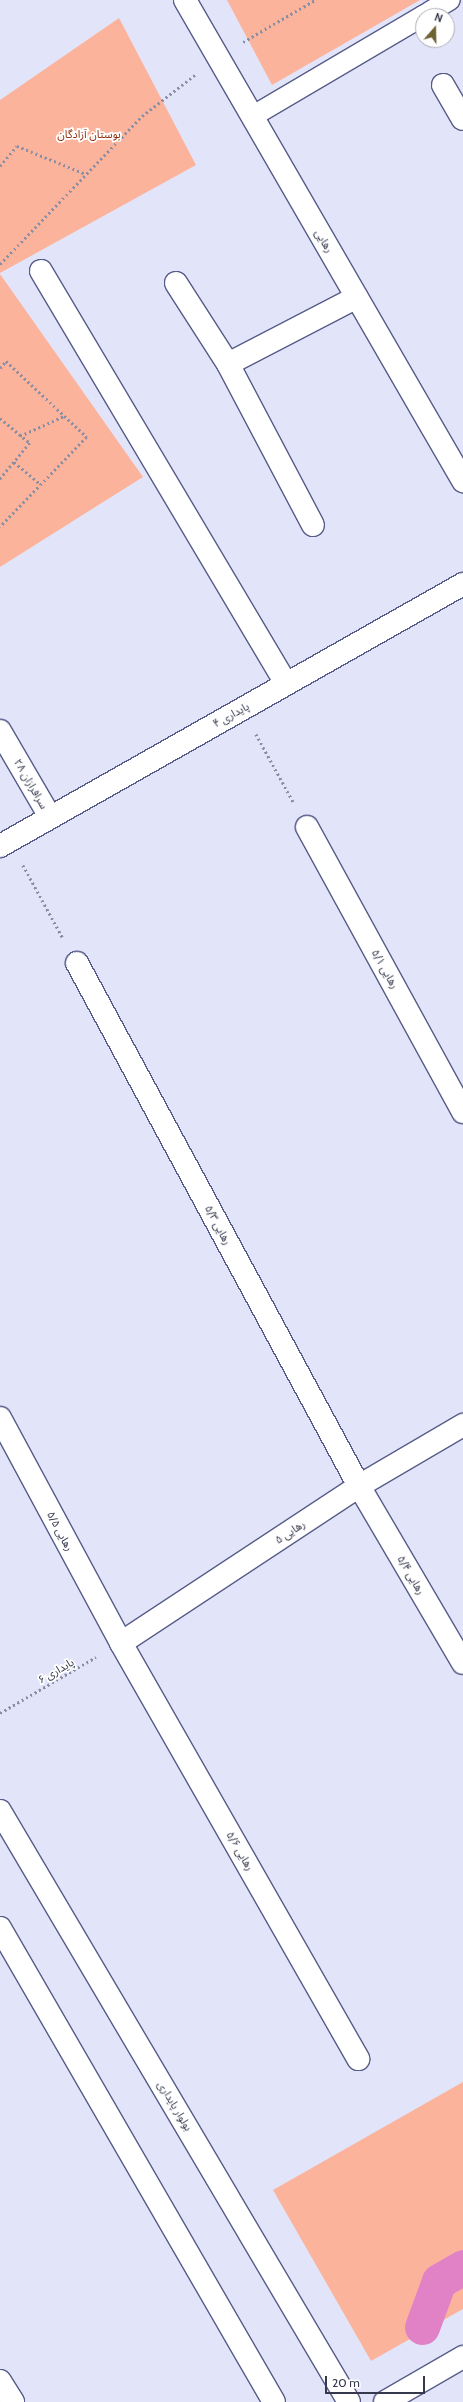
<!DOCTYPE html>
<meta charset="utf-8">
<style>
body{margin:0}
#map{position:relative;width:463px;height:2402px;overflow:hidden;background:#e2e5fa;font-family:Cabin,"Noto Sans Arabic",sans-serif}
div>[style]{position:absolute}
.green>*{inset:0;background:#fcb39c}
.canal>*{height:35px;margin:-17.5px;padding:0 17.5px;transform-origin:17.5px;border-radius:17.5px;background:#e182c7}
.path>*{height:2.5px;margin-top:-1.25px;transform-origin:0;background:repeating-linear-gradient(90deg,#8b8ea3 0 2px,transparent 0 5px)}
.roads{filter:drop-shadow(1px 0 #575c88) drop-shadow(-1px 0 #575c88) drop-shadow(0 1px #575c88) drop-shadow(0 -1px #575c88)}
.lane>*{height:20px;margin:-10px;padding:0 10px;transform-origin:10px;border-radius:10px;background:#fff}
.street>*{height:22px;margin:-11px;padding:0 11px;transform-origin:11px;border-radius:11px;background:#fff}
.secondary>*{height:22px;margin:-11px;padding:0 11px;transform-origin:11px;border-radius:11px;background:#fff}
span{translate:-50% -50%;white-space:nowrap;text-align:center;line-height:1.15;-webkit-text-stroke:3.5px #fff;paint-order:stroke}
.park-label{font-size:11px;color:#8f2e08}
.street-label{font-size:11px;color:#36394d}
.north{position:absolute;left:415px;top:8px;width:40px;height:40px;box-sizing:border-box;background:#fff;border:1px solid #afb0b8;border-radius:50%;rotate:20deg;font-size:11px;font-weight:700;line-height:16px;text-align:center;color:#36394d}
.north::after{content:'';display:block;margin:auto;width:14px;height:18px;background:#6e6330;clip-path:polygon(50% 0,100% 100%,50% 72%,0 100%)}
.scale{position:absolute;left:325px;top:2376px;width:100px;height:18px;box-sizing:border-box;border:2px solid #36394d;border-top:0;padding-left:5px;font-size:12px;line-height:14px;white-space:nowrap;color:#36394d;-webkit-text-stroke:3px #fff;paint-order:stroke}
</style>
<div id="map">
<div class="green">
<div style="clip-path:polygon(227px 0,420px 0,272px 85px)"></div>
<div style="clip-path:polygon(119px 18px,196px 165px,0 273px,0 100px)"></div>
<div style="clip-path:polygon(0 274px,143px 477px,0 567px)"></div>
<div style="clip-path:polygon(463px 2082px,463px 2309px,371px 2361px,273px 2190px)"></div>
</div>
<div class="canal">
<div style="left:422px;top:2327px;width:49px;rotate:-69.7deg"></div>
<div style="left:439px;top:2281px;width:28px;rotate:-30deg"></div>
</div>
<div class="path">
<div style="left:243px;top:42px;width:83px;rotate:-30.3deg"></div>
<div style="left:0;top:166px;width:26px;rotate:-50deg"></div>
<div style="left:17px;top:146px;width:74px;rotate:22.1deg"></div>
<div style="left:0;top:264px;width:205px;rotate:-46.2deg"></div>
<div style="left:142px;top:116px;width:68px;rotate:-37.9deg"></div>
<div style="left:0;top:368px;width:9px;rotate:-49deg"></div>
<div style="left:6px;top:361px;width:111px;rotate:43.2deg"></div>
<div style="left:87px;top:437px;width:125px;rotate:134deg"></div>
<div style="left:0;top:418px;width:39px;rotate:40deg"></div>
<div style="left:30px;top:443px;width:47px;rotate:129.8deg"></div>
<div style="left:20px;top:436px;width:48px;rotate:-24.4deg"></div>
<div style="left:14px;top:462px;width:35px;rotate:40deg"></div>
<div style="left:256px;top:734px;width:79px;rotate:61.2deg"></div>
<div style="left:23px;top:865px;width:83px;rotate:61.3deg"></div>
<div style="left:0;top:1713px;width:111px;rotate:-30.3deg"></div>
</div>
<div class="roads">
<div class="lane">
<div style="left:423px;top:16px;width:31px;rotate:-31deg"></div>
<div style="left:253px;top:116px;width:197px;rotate:-30.5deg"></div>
</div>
<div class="street">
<div style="left:185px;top:0;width:556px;rotate:59.97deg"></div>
<div style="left:443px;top:85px;width:39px;rotate:60deg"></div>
<div style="left:41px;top:271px;width:480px;rotate:59.3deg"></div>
<div style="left:176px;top:283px;width:96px;rotate:57.3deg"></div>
<div style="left:228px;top:364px;width:182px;rotate:62.2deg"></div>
<div style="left:228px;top:364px;width:145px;rotate:-27.4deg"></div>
<div style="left:0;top:731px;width:99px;rotate:59.8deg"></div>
<div style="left:307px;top:827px;width:325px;rotate:61.3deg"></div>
<div style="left:0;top:846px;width:532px;rotate:-29.5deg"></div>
<div style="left:77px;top:963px;width:594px;rotate:61.67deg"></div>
<div style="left:359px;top:1486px;width:205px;rotate:59.6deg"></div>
<div style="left:0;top:1418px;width:255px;rotate:61.7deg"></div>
<div style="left:121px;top:1643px;width:479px;rotate:60.3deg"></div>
<div style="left:121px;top:1643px;width:285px;rotate:-33.4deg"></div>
<div style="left:359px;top:1486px;width:121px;rotate:-30.4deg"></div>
<div style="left:0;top:2381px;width:25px;rotate:58deg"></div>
</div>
<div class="secondary">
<div style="left:0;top:1811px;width:686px;rotate:59.44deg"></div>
<div style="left:0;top:1928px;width:547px;rotate:59.97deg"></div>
<div style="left:385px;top:2402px;width:90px;rotate:-30deg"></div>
</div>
</div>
<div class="park-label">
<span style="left:89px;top:134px">بوستان آزادگان</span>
</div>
<div class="street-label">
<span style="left:324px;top:241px;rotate:60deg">رهایی</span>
<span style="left:231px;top:715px;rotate:-29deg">پایداری ۴</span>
<span style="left:31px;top:784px;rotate:60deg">سرافرازان ۲۸</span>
<span style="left:385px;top:969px;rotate:61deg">رهایی ۵/۱</span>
<span style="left:218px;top:1225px;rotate:62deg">رهایی ۵/۳</span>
<span style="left:60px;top:1531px;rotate:62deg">رهایی ۵/۵</span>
<span style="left:290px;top:1532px;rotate:-33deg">رهایی ۵</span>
<span style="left:411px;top:1575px;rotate:60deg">رهایی ۵/۴</span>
<span style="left:56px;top:1671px;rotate:-30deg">پایداری ۶</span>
<span style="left:240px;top:1851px;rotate:60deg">رهایی ۵/۶</span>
<span style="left:175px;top:2106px;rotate:59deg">بولوار پایداری</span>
</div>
<div class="north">N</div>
<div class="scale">20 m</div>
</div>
